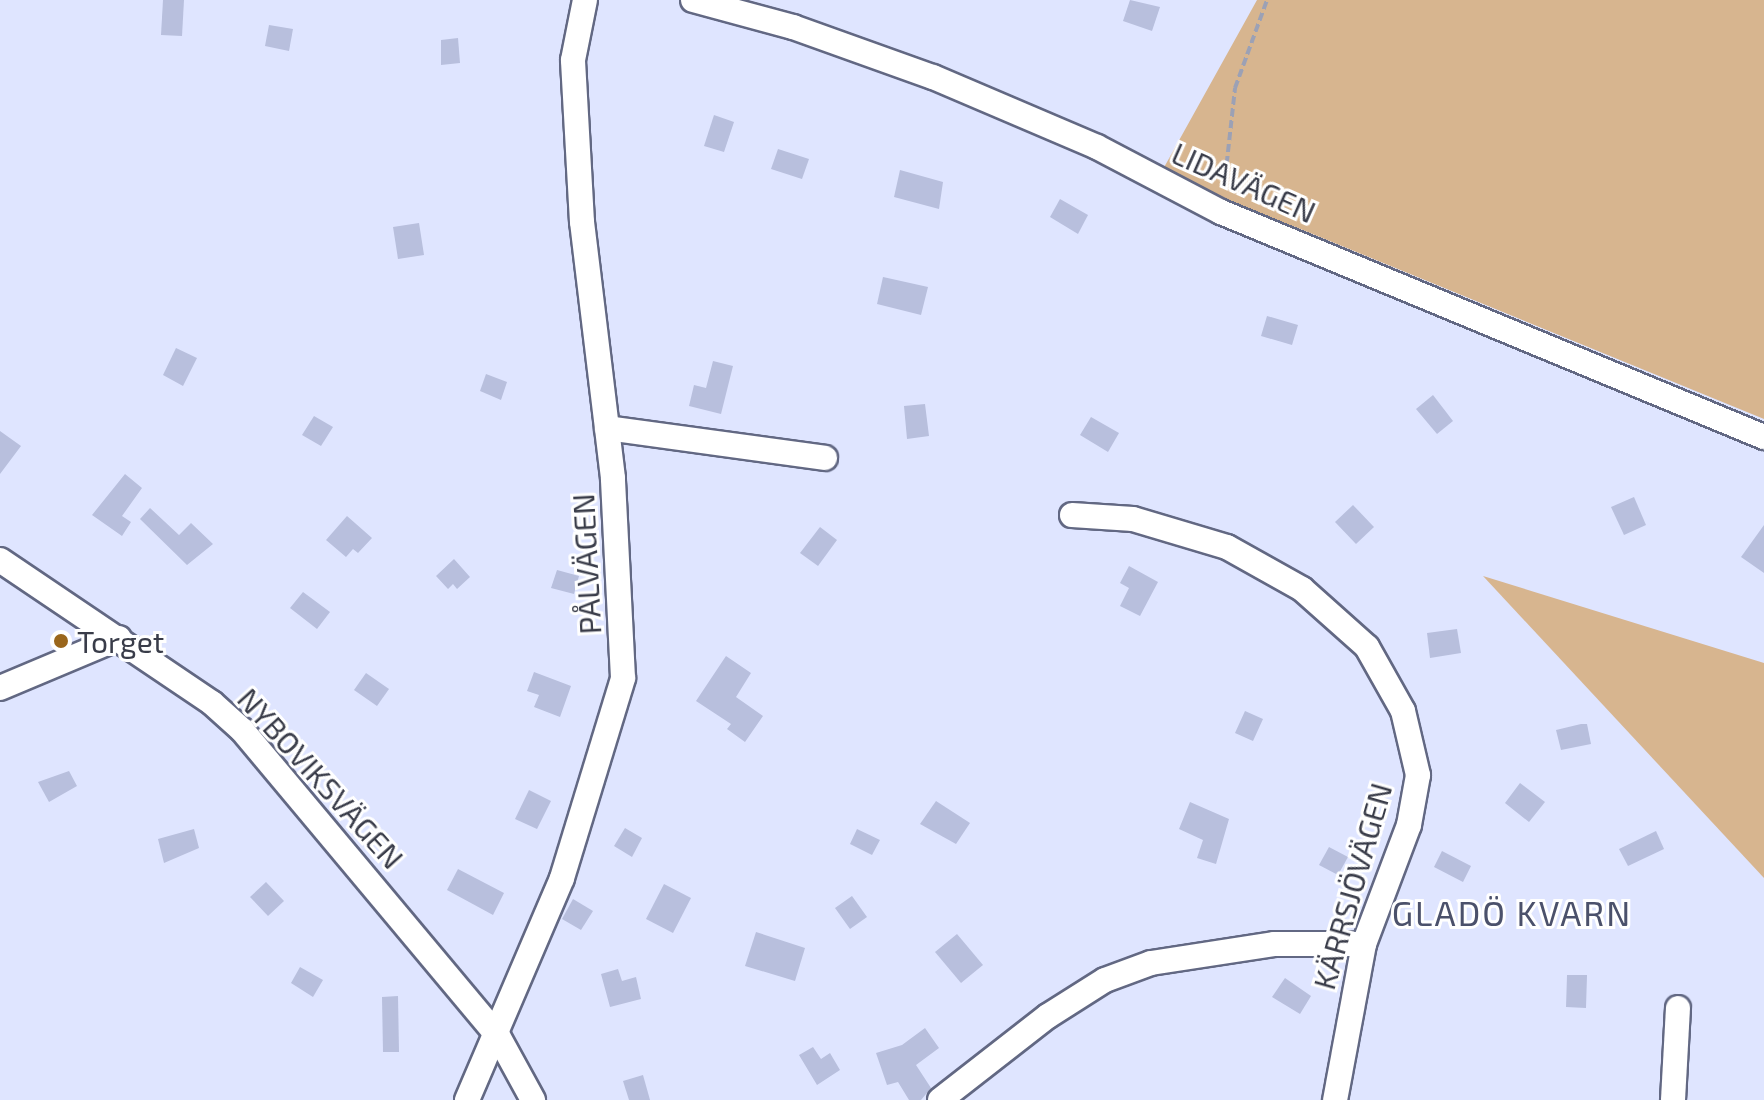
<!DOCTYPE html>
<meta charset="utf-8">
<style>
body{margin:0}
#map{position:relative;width:1764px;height:1100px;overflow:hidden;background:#dfe5ff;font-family:"Exo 2",sans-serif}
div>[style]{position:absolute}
.green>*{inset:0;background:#d7b58f}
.building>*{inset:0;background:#b8bfdd}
.path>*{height:4px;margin-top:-2px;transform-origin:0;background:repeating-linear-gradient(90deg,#9ca1b5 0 8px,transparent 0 12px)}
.roads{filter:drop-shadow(2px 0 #626883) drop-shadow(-2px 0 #626883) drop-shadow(0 2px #626883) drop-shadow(0 -2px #626883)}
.minor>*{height:24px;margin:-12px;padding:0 12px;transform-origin:12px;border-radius:12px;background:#fff}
.dots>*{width:22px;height:22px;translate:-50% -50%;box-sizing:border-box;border:4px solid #fff;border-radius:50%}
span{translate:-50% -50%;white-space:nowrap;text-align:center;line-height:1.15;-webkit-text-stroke:6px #fff;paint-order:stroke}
.street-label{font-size:30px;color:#393c49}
.poi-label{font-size:30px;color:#393c49}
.left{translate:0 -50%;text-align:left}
.quarter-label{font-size:34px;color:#4b516b;letter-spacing:2px}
</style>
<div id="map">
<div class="green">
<div style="clip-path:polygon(1257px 0,1764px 0,1764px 419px,1293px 226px,1286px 238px,1162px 171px)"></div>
<div style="clip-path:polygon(1483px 576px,1764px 663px,1764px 878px)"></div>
</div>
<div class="building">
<div style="clip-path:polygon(163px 0,184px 0,182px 36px,161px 35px)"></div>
<div style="clip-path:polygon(1130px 0,1160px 7px,1152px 31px,1123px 21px)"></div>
<div style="clip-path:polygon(269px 25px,293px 29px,289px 51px,265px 46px)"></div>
<div style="clip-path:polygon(458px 38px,460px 63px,441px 65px,441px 40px)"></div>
<div style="clip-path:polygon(714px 115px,734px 122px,724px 152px,704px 146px)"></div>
<div style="clip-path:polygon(778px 149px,809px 159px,802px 179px,771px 169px)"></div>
<div style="clip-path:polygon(900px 170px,943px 182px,939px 209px,894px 197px)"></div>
<div style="clip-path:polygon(1060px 199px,1088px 215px,1078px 234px,1050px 217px)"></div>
<div style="clip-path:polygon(419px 223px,424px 255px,398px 259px,393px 227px)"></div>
<div style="clip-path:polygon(883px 277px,928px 287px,921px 315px,877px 304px)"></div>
<div style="clip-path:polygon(1267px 316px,1298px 325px,1292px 345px,1261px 336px)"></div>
<div style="clip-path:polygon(176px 348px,197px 358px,183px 386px,163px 375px)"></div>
<div style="clip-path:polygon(713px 361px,733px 366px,721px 414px,689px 406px,694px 385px,706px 388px)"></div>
<div style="clip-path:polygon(486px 374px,507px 382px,501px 400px,480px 391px)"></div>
<div style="clip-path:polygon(1433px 395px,1453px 421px,1437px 434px,1416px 409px)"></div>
<div style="clip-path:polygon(925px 404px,929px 436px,907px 439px,904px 406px)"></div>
<div style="clip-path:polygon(314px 416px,333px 427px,321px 446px,302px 435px)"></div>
<div style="clip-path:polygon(1091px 417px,1119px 433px,1108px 452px,1080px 435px)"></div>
<div style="clip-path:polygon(0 431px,21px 446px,0 474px)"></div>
<div style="clip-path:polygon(125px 474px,142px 488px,122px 516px,131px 522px,122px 536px,92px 515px)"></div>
<div style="clip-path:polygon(1634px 497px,1646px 525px,1624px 535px,1611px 507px)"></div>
<div style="clip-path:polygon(1353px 505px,1374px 527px,1356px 544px,1335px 522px)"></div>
<div style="clip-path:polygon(150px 508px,179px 535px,191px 523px,213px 544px,187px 565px,140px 519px)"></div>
<div style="clip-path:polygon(347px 516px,372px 538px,358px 553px,353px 549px,346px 557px,326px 540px)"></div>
<div style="clip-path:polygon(1764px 525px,1764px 573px,1741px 557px)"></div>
<div style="clip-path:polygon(820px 527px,837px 540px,818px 566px,800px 553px)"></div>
<div style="clip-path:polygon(454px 559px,470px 577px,457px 589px,453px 584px,448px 589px,436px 576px)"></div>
<div style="clip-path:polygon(1129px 566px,1158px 582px,1140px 616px,1120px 606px,1129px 588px,1120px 583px)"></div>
<div style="clip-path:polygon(557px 570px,579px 576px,574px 594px,551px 588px)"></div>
<div style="clip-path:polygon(303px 592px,330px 612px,317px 629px,290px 608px)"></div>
<div style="clip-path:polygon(1457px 629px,1461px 653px,1430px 658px,1427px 633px)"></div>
<div style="clip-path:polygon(726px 656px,751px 673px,736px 697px,763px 716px,745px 742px,727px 729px,731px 724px,696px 701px)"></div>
<div style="clip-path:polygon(534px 672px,571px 686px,560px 717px,534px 707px,539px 695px,527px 691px)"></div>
<div style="clip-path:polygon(366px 673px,389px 689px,377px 706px,354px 690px)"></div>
<div style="clip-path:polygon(1245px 711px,1263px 719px,1253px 741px,1235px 733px)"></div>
<div style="clip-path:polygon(1581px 724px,1587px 724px,1591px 744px,1561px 750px,1556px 730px)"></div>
<div style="clip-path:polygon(69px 771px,77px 786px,49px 802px,38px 782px)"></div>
<div style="clip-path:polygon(1520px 783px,1545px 802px,1529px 822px,1505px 803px)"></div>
<div style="clip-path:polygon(529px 790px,551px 801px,537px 829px,515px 819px)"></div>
<div style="clip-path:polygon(936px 801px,970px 823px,956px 844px,920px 824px)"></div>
<div style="clip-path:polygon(1190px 802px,1229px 819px,1216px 864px,1197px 858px,1203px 840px,1179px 829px)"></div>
<div style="clip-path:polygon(625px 828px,642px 838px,632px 857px,614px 846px)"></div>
<div style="clip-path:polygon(194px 829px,199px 848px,164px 863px,158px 839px)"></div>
<div style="clip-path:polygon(857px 829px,880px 840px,872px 855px,850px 844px)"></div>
<div style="clip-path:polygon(1656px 831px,1664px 849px,1628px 866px,1619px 849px)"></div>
<div style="clip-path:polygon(1329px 847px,1348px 857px,1338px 875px,1319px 865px)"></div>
<div style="clip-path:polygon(1442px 851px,1471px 866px,1463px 882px,1434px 867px)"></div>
<div style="clip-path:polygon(458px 869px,504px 893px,493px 915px,447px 890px)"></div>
<div style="clip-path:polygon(266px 882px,284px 901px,268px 916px,250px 897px)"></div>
<div style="clip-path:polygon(664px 884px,691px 898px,673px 933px,646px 919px)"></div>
<div style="clip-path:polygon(852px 896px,867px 917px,850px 929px,835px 908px)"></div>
<div style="clip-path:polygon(573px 899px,593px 911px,581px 930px,562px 919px)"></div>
<div style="clip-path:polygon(756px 932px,805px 948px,795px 981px,745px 966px)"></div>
<div style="clip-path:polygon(957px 934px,983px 965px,961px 983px,935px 952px)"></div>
<div style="clip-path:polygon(300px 967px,323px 980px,313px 997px,291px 983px)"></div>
<div style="clip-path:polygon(618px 969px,622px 981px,636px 977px,641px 999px,610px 1007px,601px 974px)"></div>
<div style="clip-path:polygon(1567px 975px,1587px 975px,1586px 1008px,1566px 1007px)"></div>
<div style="clip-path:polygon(1285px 978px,1311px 996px,1300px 1014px,1272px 997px)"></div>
<div style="clip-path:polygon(398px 996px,399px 1052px,383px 1052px,382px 997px)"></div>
<div style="clip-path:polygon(925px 1028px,939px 1048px,916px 1065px,931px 1088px,921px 1100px,909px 1100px,898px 1082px,887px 1085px,876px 1053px,902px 1045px)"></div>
<div style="clip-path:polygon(813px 1047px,821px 1059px,830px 1053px,840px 1070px,817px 1085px,799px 1055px)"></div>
<div style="clip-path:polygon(643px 1075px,650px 1100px,629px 1100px,623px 1081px)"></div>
</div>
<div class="path">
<div style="left:1224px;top:188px;width:101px;rotate:-83.7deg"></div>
<div style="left:1235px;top:88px;width:94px;rotate:-70deg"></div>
</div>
<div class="roads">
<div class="minor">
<div style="left:693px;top:0;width:104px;rotate:15.1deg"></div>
<div style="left:793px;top:27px;width:149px;rotate:19.7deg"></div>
<div style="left:933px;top:77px;width:178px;rotate:23.1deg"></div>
<div style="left:1097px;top:147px;width:140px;rotate:27.7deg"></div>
<div style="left:1221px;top:212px;width:588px;rotate:22.51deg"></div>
<div style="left:607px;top:428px;width:220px;rotate:7.8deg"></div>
<div style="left:1072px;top:515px;width:61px;rotate:3.8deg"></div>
<div style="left:1133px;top:519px;width:98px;rotate:16.6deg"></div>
<div style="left:1227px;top:547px;width:86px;rotate:29.2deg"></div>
<div style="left:1302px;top:589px;width:87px;rotate:41.7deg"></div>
<div style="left:1367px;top:647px;width:73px;rotate:60.6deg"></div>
<div style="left:1403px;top:711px;width:66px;rotate:76.8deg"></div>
<div style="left:1418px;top:775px;width:51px;rotate:100.2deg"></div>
<div style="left:1409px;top:825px;width:127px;rotate:110.7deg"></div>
<div style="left:1364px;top:944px;width:159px;rotate:100.5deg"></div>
<div style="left:0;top:560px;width:256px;rotate:34deg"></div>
<div style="left:212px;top:703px;width:40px;rotate:42deg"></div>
<div style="left:242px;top:730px;width:399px;rotate:50.1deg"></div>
<div style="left:498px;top:1036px;width:73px;rotate:61.3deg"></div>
<div style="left:0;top:688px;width:129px;rotate:-22.8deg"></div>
<div style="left:467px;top:1100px;width:241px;rotate:-66.8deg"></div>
<div style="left:562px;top:878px;width:209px;rotate:-73deg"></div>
<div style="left:623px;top:678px;width:200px;rotate:-92.9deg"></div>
<div style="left:613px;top:478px;width:258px;rotate:-96.9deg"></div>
<div style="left:582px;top:222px;width:162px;rotate:-93.2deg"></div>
<div style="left:573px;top:60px;width:61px;rotate:-78.7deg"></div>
<div style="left:940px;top:1100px;width:137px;rotate:-37.9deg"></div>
<div style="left:1048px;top:1016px;width:67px;rotate:-32.3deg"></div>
<div style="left:1105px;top:980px;width:49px;rotate:-20.3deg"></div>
<div style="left:1151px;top:963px;width:124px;rotate:-8.8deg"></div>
<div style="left:1274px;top:944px;width:90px"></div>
<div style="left:1673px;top:1100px;width:92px;rotate:-86.9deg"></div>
</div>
</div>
<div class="dots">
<div style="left:61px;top:641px;background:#9a661c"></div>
</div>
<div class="street-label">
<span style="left:1244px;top:182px;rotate:24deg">LIDAVÄGEN</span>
<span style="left:586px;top:564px;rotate:-93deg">PÅLVÄGEN</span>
<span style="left:321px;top:778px;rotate:48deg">NYBOVIKSVÄGEN</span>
<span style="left:1352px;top:886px;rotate:-74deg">KÄRRSJÖVÄGEN</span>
</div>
<div class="poi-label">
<span class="left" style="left:77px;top:641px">Torget</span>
</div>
<div class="quarter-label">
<span style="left:1512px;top:913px">GLADÖ KVARN</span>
</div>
</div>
